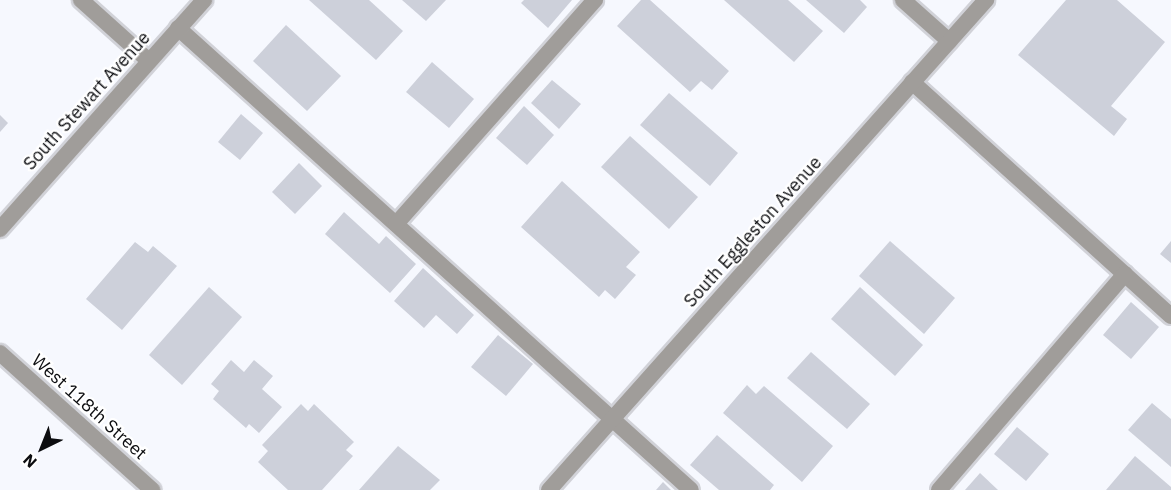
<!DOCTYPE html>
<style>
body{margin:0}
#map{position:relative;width:1171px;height:490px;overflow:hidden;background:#f6f8fe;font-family:"IBM Plex Sans",sans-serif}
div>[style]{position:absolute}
.building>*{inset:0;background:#cdd0da}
.roads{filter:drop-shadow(2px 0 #d1d2d8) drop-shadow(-2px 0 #d1d2d8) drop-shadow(0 2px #d1d2d8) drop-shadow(0 -2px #d1d2d8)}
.service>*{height:16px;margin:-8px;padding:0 8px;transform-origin:8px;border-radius:8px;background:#a09d9a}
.minor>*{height:16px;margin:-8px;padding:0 8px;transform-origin:8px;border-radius:8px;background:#a09d9a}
span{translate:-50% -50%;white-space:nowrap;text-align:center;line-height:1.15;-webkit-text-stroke:4.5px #fff;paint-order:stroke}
.street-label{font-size:18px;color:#0c0d10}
.north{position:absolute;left:12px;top:418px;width:60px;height:60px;-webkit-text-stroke:4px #fff;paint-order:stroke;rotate:223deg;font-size:16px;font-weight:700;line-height:24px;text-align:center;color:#0c0d10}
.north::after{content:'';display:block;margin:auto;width:21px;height:27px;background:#0c0d10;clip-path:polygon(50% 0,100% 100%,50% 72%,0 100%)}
</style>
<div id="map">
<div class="building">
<div style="clip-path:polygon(309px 0,369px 0,403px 31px,376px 60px)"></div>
<div style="clip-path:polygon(402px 0,446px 0,426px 21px)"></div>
<div style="clip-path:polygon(524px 0,572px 0,548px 28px,521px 3px)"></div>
<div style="clip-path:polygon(641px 0,650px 0,729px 71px,712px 90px,701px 81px,690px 92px,617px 26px)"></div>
<div style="clip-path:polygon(724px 0,788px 0,823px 31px,794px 62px)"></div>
<div style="clip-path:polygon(806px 0,860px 0,867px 7px,844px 33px)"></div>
<div style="clip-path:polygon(1066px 0,1117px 0,1165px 42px,1111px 106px,1127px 119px,1114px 136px,1018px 55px)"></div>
<div style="clip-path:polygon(286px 25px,341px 76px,307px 111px,253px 61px)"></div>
<div style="clip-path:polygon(432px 62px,474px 99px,449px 128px,406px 92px)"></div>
<div style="clip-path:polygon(552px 80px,581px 104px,559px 129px,531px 103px)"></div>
<div style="clip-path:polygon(669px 93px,738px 153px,710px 186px,640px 125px)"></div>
<div style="clip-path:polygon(524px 106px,554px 135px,527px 165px,496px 138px)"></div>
<div style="clip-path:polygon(241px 114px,263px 133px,240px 160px,218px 142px)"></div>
<div style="clip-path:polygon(0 115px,8px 123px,0 132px)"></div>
<div style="clip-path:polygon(630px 136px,698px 197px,669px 229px,601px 167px)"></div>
<div style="clip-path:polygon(299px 163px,322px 186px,295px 214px,272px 192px)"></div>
<div style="clip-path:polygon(562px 181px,640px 252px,626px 267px,636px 275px,615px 299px,605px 290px,599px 297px,521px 227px)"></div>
<div style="clip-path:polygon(344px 212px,379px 244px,386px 236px,416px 264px,390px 293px,325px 234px)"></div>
<div style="clip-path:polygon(890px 241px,955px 298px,924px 334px,859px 276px)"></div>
<div style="clip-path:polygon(1171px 241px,1171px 263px,1160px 254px)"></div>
<div style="clip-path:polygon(135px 242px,148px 252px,153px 246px,177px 266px,122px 330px,86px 299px)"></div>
<div style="clip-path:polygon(423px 268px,474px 315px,457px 334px,436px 315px,424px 328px,394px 301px)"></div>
<div style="clip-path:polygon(209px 287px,242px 317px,182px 385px,149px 355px)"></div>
<div style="clip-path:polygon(860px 287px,923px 345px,895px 376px,831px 319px)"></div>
<div style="clip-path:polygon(1131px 302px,1159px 327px,1131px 359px,1103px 335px)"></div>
<div style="clip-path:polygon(498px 335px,533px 364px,506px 396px,471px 367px)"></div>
<div style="clip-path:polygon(811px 352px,870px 404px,847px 429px,787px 378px)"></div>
<div style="clip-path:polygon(231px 360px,244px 372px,254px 360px,273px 376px,262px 389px,282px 407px,259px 433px,249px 424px,246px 428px,213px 399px,219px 391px,211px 384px)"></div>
<div style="clip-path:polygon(747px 385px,756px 394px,764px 386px,833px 446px,802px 482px,723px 413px)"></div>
<div style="clip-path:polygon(1152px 403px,1171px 419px,1171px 467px,1128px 430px)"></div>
<div style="clip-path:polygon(301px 404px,308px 411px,314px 404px,354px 442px,346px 450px,353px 456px,322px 490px,288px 490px,258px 462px,268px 451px,262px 445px)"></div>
<div style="clip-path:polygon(1017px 427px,1049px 454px,1026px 481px,994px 454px)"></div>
<div style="clip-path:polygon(717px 435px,774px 485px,770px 490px,719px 490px,690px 465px)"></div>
<div style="clip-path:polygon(398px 446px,440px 480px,430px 490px,359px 490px)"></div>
<div style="clip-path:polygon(1135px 456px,1171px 487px,1171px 490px,1106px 490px)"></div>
<div style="clip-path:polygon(980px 473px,998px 490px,965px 490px)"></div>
<div style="clip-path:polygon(663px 482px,671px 490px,656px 490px)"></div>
</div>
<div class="roads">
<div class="service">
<div style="left:81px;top:0;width:91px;rotate:41.9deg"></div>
<div style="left:903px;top:0;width:62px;rotate:41.7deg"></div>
<div style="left:178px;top:28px;width:690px;rotate:42.01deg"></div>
<div style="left:912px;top:82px;width:349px;rotate:42.1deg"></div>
<div style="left:396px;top:224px;width:300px;rotate:-48.4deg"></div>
<div style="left:939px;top:490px;width:285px;rotate:-49.3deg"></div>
</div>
<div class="minor">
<div style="left:0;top:229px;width:307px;rotate:-48.3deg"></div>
<div style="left:0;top:353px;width:205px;rotate:42deg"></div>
<div style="left:549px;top:490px;width:657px;rotate:-48.27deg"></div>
</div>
</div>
<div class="street-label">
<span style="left:87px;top:101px;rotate:-48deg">South Stewart Avenue</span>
<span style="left:753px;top:232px;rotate:-48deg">South Eggleston Avenue</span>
<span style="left:89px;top:407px;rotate:42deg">West 118th Street</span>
</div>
<div class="north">N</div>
</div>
